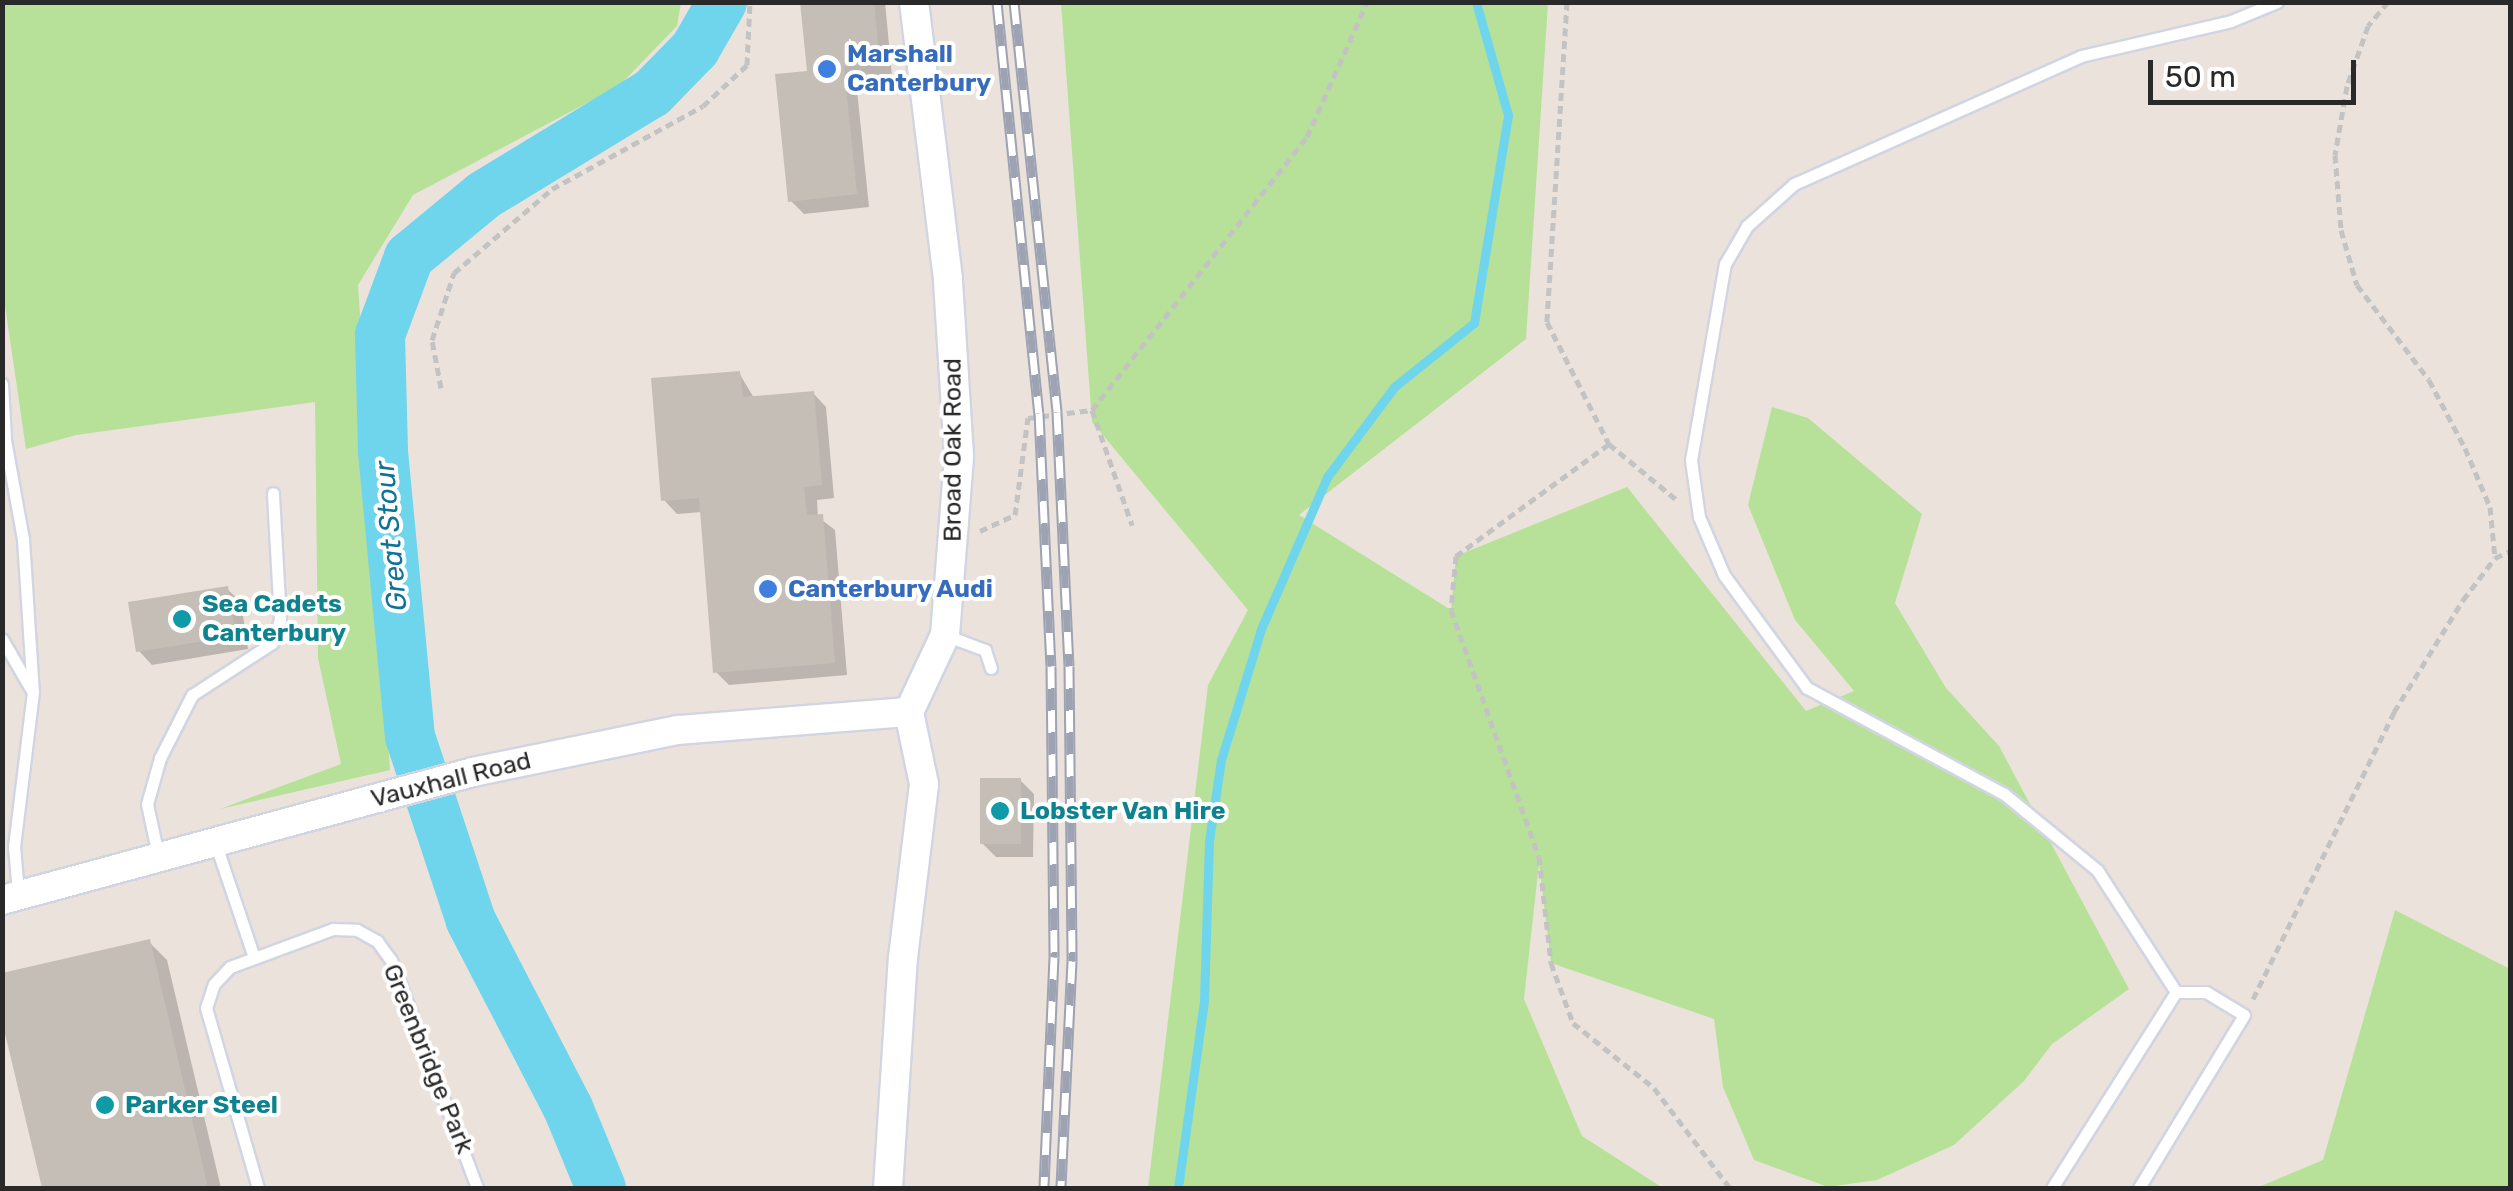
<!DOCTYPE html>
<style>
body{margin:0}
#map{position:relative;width:2513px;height:1191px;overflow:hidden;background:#ebe3db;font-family:Rubik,sans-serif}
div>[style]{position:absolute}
.green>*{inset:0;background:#b7e198}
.shadow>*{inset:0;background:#0003}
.stream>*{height:9px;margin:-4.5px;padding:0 4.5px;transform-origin:4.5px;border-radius:4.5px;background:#6fd5ec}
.river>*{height:50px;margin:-25px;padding:0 25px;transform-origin:25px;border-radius:25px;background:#6fd5ec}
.building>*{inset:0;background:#c4beb7}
.path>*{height:5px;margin-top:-2.5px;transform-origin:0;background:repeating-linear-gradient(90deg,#c3c3c3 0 8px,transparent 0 13px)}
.roads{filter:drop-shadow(2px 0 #d1d5e2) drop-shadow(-2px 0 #d1d5e2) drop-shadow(0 2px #d1d5e2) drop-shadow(0 -2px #d1d5e2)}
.service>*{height:11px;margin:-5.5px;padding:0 5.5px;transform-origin:5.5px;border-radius:5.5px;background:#fff}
.tertiary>*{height:28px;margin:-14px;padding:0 14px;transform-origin:14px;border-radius:14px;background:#fff}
.rail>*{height:11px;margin-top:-5.5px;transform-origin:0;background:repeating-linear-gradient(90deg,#fff 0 22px,#9ea3b4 0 44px);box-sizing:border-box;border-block:2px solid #9ea3b4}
.dots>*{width:28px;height:28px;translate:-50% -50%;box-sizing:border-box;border:5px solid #fff;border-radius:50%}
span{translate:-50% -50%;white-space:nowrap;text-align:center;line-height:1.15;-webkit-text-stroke:8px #fff;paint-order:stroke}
.shop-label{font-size:25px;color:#366cbe;font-weight:700}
.left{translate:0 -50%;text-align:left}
.street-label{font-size:25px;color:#292929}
.culture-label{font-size:25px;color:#0d838f;font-weight:700}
.water-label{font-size:28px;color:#0f7398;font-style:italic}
.frame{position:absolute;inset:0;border:5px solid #292929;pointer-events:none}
.scale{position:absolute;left:2148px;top:60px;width:208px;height:45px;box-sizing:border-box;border:5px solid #292929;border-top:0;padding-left:12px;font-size:30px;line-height:35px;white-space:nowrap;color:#292929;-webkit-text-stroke:8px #fff;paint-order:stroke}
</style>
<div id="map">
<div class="green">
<div style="clip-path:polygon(2px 3px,681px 3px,677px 26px,619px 86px,413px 195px,358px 285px,390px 770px,220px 809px,341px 764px,318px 658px,315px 402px,76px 435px,26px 449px,2px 285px)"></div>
<div style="clip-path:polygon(1061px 3px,1548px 3px,1526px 339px,1299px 515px,1451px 610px,1456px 556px,1627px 487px,1806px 711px,1854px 691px,1795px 620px,1748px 505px,1772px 407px,1808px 418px,1922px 514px,1895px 603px,1946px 688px,1999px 746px,2129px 989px,2052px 1044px,2024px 1081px,1954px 1145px,1877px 1180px,1828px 1187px,1754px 1160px,1723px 1087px,1714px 1019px,1551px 963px,1539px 864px,1524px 999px,1582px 1136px,1663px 1188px,1148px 1188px,1208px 685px,1248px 610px,1092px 422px)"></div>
<div style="clip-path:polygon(2395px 910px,2510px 969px,2510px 1188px,2256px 1188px,2323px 1160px)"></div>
</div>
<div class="shadow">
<div style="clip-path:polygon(803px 2px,885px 2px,892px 76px,856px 80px,869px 207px,804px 214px,790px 200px,810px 73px)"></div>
<div style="clip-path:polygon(739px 373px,754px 398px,813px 393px,826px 407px,834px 498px,817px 500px,818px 517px,835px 530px,847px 675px,729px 685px,716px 672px,702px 512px,677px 514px,664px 500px)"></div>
<div style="clip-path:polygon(227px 589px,241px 602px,248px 649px,152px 665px,139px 651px)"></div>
<div style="clip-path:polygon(1020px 780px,1034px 794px,1033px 857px,996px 857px,982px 843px)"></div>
<div style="clip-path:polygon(149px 942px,167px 960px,221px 1188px,45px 1188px,2px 1010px)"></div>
</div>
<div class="stream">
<div style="left:1178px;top:1188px;width:190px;rotate:-82.1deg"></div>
<div style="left:1204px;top:1000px;width:159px;rotate:-88.2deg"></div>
<div style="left:1209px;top:841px;width:82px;rotate:-81.6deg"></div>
<div style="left:1221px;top:760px;width:137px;rotate:-73deg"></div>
<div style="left:1261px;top:629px;width:166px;rotate:-66.5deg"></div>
<div style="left:1327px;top:477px;width:112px;rotate:-53.3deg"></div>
<div style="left:1394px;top:387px;width:102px;rotate:-38.7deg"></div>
<div style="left:1474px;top:323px;width:211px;rotate:-80.7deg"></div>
<div style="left:1508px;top:115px;width:117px;rotate:-105.8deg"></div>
</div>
<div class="river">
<div style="left:601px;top:1188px;width:87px;rotate:-112.4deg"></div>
<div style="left:568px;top:1108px;width:211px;rotate:-117.4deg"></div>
<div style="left:471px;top:921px;width:194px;rotate:-108.3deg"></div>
<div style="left:410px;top:737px;width:288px;rotate:-95.4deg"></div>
<div style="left:383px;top:450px;width:115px;rotate:-91.5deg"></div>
<div style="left:380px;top:335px;width:83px;rotate:-69.6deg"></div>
<div style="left:409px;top:257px;width:97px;rotate:-39.6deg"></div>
<div style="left:484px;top:195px;width:197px;rotate:-31.3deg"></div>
<div style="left:652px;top:93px;width:62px;rotate:-45.7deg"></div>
<div style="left:695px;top:49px;width:54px;rotate:-60.1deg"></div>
</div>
<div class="building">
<div style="clip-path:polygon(800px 2px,874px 2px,880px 63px,844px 67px,857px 194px,788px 202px,775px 74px,807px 71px)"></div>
<div style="clip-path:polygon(740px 371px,743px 397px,814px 391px,822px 485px,804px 487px,807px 515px,823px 514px,835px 663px,713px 673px,699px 498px,661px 501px,651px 378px)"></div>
<div style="clip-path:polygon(228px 586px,236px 636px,136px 652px,128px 602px)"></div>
<div style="clip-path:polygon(980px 778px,1021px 778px,1021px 844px,980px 844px)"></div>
<div style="clip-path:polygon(150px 939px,208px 1188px,42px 1188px,2px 1021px,2px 973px)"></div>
</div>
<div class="path">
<div style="left:1567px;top:2px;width:321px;rotate:93.6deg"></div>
<div style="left:1547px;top:322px;width:137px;rotate:63.1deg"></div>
<div style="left:1609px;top:444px;width:88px;rotate:39.5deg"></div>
<div style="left:2388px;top:2px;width:31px;rotate:130deg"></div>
<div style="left:2368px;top:26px;width:64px;rotate:109.3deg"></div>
<div style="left:2347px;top:86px;width:70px;rotate:99.9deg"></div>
<div style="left:2335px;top:155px;width:75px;rotate:85.4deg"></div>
<div style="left:2341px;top:230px;width:57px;rotate:73.8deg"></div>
<div style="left:2357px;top:285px;width:119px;rotate:52.8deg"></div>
<div style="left:2429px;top:380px;width:77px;rotate:62.1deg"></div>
<div style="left:2465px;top:448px;width:64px;rotate:67deg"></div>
<div style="left:2490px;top:507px;width:51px;rotate:84.4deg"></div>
<div style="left:441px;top:388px;width:49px;rotate:-100.6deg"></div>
<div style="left:432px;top:340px;width:71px;rotate:-71.8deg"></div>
<div style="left:454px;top:273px;width:129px;rotate:-40.6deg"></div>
<div style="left:552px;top:189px;width:172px;rotate:-28.8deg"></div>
<div style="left:703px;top:106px;width:60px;rotate:-43deg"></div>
<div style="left:747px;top:65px;width:63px;rotate:-87.3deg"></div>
<div style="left:1092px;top:410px;width:122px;rotate:70.8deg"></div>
<div style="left:1609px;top:444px;width:190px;rotate:143.8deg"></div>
<div style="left:1456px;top:556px;width:54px;rotate:95.3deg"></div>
<div style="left:1451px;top:610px;width:262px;rotate:70.4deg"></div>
<div style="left:1539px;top:857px;width:107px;rotate:83.5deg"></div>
<div style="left:1551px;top:963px;width:64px;rotate:69.9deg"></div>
<div style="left:1573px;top:1023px;width:104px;rotate:38.7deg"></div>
<div style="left:1654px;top:1088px;width:126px;rotate:52.8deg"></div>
<div style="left:980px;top:531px;width:38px;rotate:-25deg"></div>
<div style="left:1015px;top:515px;width:98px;rotate:-82.4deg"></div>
<div style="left:1028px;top:418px;width:64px;rotate:-7.1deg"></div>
<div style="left:1092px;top:410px;width:347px;rotate:-51.8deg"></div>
<div style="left:1307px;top:137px;width:148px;rotate:-66deg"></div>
<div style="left:2253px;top:999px;width:320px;rotate:-63.8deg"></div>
<div style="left:2394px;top:712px;width:132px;rotate:-58.4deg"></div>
<div style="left:2463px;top:600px;width:53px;rotate:-52.7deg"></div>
<div style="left:2495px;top:558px;width:17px;rotate:-25deg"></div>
</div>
<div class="roads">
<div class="service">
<div style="left:2px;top:384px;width:56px;rotate:86.9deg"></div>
<div style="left:5px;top:440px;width:101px;rotate:79.7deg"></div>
<div style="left:23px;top:539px;width:153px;rotate:86.3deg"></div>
<div style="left:33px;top:692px;width:155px;rotate:97deg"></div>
<div style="left:14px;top:846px;width:47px;rotate:85.1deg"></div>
<div style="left:945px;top:635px;width:43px;rotate:20.6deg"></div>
<div style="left:985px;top:650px;width:19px;rotate:72deg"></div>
<div style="left:2px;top:639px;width:58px;rotate:59.9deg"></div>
<div style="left:216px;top:845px;width:115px;rotate:71.3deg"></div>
<div style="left:158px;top:855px;width:52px;rotate:-102.2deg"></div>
<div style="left:147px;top:804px;width:48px;rotate:-74.2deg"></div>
<div style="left:160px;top:758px;width:71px;rotate:-63.1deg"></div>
<div style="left:192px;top:695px;width:95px;rotate:-33deg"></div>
<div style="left:272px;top:643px;width:24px;rotate:-71deg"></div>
<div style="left:280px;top:620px;width:127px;rotate:-93.2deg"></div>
<div style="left:2176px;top:992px;width:145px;rotate:-122.9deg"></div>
<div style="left:2097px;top:870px;width:120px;rotate:-140.7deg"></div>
<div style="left:2004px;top:794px;width:224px;rotate:-151.7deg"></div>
<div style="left:1807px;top:688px;width:140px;rotate:-126.3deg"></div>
<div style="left:1724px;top:575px;width:63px;rotate:-113.3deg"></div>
<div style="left:1699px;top:517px;width:58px;rotate:-98deg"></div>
<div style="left:1691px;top:460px;width:199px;rotate:-80.2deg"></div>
<div style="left:1725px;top:264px;width:44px;rotate:-59.9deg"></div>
<div style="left:1747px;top:226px;width:63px;rotate:-41.8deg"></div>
<div style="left:1794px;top:184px;width:314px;rotate:-24deg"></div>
<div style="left:2081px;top:56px;width:154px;rotate:-13.1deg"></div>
<div style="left:2231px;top:21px;width:50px;rotate:-22.4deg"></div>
<div style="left:258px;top:1188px;width:187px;rotate:-106.1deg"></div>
<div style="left:206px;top:1008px;width:25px;rotate:-72deg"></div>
<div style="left:214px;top:984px;width:23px;rotate:-47deg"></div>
<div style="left:230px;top:967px;width:110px;rotate:-20.3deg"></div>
<div style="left:333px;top:929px;width:24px;rotate:2deg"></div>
<div style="left:357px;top:930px;width:23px;rotate:29deg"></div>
<div style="left:377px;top:941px;width:24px;rotate:54deg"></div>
<div style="left:391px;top:960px;width:244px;rotate:69.3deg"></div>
<div style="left:2052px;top:1188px;width:232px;rotate:-57.7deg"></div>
<div style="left:2176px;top:992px;width:30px"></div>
<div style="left:2206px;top:992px;width:44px;rotate:31.2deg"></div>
<div style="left:2244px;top:1015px;width:202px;rotate:121.3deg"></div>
</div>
<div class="tertiary">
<div style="left:2px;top:900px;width:488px;rotate:-15.2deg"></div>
<div style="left:473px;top:772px;width:209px;rotate:-11.6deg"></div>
<div style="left:678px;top:730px;width:232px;rotate:-4.5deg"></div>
<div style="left:888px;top:1188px;width:230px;rotate:-86.3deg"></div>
<div style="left:903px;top:958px;width:175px;rotate:-83.1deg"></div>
<div style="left:924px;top:784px;width:74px;rotate:-101.8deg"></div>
<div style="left:909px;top:712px;width:85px;rotate:-64.9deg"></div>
<div style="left:945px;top:635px;width:180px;rotate:-85.5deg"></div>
<div style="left:959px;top:456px;width:177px;rotate:-93.6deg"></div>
<div style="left:948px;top:279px;width:279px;rotate:-97deg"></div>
</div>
</div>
<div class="rail">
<div style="left:997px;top:2px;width:413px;rotate:84.2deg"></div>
<div style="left:1039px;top:413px;width:253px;rotate:87.3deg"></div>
<div style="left:1051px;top:666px;width:291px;rotate:89.4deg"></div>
<div style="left:1054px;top:957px;width:231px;rotate:92.5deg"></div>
<div style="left:1014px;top:2px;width:412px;rotate:84deg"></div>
<div style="left:1057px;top:412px;width:254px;rotate:87.3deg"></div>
<div style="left:1069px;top:666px;width:295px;rotate:89.4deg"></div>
<div style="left:1072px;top:961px;width:227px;rotate:92.8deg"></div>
</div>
<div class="dots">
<div style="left:827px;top:69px;background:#3f7fe0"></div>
<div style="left:768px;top:589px;background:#3f7fe0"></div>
<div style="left:182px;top:619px;background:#0f9aa8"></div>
<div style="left:1000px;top:811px;background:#0f9aa8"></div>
<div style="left:105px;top:1105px;background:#0f9aa8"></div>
</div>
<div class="shop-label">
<span class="left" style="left:847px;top:69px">Marshall<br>Canterbury</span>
<span class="left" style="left:788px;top:589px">Canterbury Audi</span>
</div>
<div class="street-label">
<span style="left:953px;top:450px;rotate:-90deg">Broad Oak Road</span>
<span style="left:451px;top:780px;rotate:-14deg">Vauxhall Road</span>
<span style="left:428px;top:1059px;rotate:68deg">Greenbridge Park</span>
</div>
<div class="culture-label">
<span class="left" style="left:202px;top:619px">Sea Cadets<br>Canterbury</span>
<span class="left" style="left:1020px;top:811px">Lobster Van Hire</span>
<span class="left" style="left:125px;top:1105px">Parker Steel</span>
</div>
<div class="water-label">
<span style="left:391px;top:536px;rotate:-95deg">Great Stour</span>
</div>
<div class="frame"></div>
<div class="scale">50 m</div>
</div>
